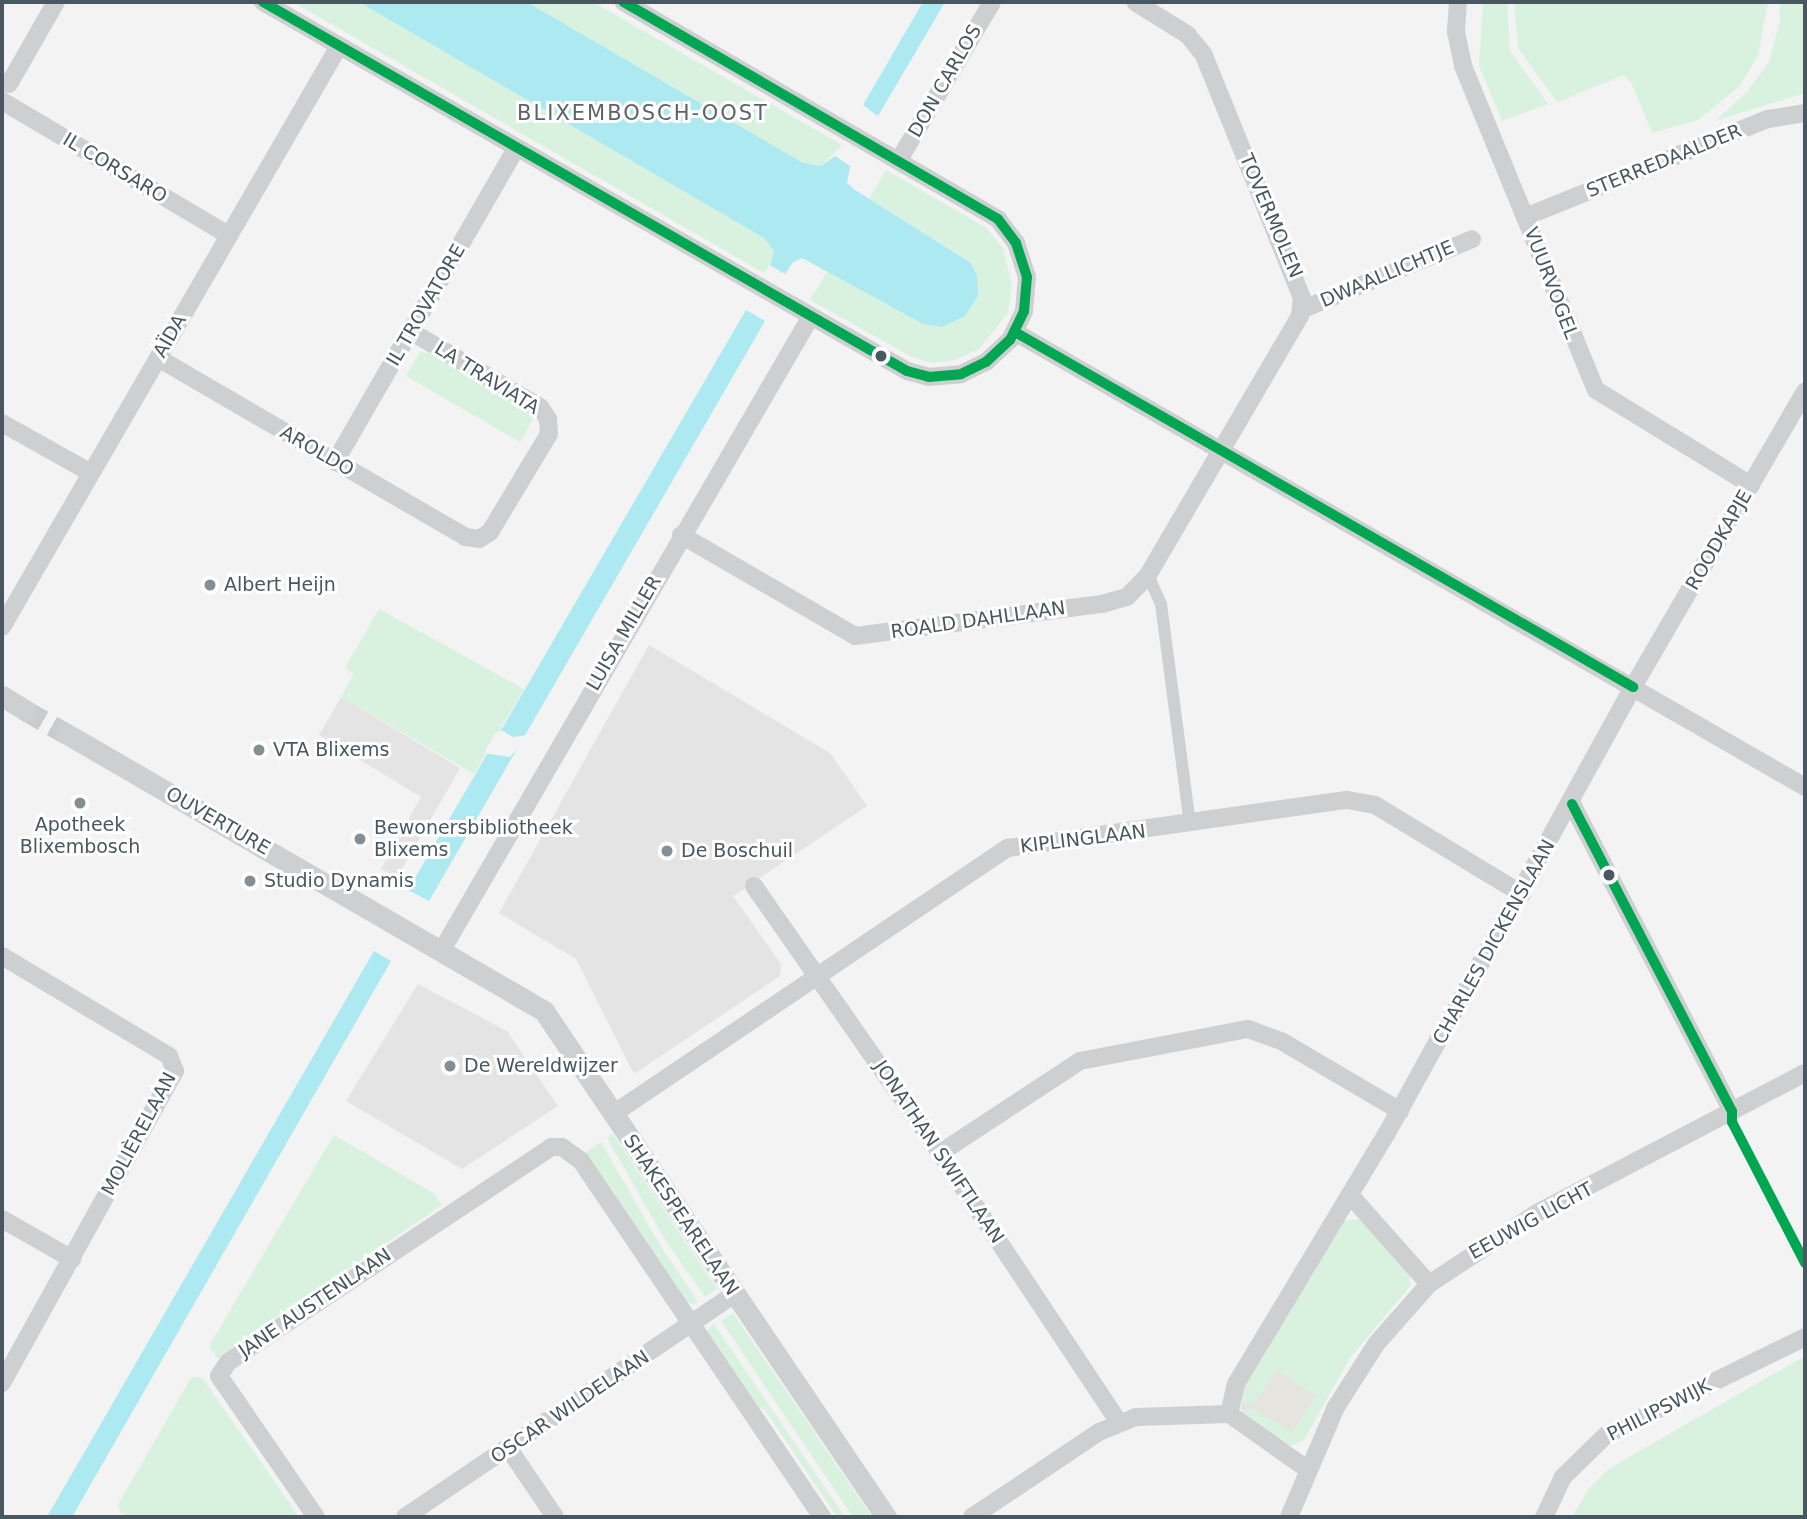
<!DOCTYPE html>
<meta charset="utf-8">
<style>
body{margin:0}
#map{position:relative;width:1807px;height:1519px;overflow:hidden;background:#f3f3f3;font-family:"DejaVu Sans",sans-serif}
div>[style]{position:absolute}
.education>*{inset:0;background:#e5e4e5}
.green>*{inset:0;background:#d8f2df}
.sand>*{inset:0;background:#e6e4df}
.water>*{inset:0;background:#ace9f0}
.pier>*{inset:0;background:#f3f3f3}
.tertiary-tunnel>*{height:21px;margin-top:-10.5px;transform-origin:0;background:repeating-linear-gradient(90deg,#c8ccce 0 21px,transparent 0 31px)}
.pedestrian>*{height:12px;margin:-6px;padding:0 6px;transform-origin:6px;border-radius:6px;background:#cdcfd1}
.minor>*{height:18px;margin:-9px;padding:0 9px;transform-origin:9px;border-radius:9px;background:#cdcfd1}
.tertiary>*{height:21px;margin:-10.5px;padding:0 10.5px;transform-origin:10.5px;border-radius:10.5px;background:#cdcfd1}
.bus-1>*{height:10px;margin:-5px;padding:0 5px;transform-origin:5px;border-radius:5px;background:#00a651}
.dots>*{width:19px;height:19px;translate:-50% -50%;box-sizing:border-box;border:4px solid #fff;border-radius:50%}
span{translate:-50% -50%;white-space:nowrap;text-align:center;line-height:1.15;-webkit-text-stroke:6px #fff;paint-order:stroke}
.street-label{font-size:19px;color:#495860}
.poi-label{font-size:19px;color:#495860}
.left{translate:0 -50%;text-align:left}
.neighbourhood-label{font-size:21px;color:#5e6367;letter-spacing:2px}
.frame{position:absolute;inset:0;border:4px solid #495860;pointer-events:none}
</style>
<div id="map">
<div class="education">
<div style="clip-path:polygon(649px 645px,830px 753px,867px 806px,733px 896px,781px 964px,780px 976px,634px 1074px,576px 959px,499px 913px)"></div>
<div style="clip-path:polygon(341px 697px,460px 768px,397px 878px,381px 869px,421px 797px,319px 735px)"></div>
<div style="clip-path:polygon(418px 984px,507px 1031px,558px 1106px,462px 1169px,346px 1101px)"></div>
</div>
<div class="green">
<div style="clip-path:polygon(293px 2px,359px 2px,764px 238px,774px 251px,770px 265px,764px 273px)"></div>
<div style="clip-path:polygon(527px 2px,593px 2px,842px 145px,821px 166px,803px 163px)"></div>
<div style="clip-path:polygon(1483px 2px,1507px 2px,1510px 51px,1548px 104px,1502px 121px,1479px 66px)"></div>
<div style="clip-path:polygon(1514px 2px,1768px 2px,1758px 55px,1740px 86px,1698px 120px,1652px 133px,1632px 84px,1624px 75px,1557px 102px,1518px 48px)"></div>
<div style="clip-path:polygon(1779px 2px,1805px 2px,1805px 93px,1715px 121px,1746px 93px,1769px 62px,1780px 20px)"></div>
<div style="clip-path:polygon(886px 170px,985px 227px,1003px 248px,1012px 286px,1008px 313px,979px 349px,955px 360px,931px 363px,912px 357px,810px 300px,827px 272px,923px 324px,942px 327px,965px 316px,978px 296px,977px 275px,970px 261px,869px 199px)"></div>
<div style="clip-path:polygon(420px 352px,433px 354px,536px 414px,520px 442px,406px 376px)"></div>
<div style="clip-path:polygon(379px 609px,524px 689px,474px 774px,341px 697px,354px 674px,345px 668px)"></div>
<div style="clip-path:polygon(613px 1134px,717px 1289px,705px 1297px,664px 1238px,607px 1138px)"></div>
<div style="clip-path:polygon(334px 1135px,433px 1193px,442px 1205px,217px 1358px,209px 1346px)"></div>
<div style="clip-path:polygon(601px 1142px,661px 1247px,698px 1302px,693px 1305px,684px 1300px,585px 1153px)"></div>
<div style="clip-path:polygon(1362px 1219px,1409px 1272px,1411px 1285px,1350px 1358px,1304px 1440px,1291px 1446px,1243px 1420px,1241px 1395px,1341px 1221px)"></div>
<div style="clip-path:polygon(733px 1313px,872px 1517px,853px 1517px,721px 1321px)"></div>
<div style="clip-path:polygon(714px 1324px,845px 1517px,837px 1517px,765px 1410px,756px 1407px,706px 1331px)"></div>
<div style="clip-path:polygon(1805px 1356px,1805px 1517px,1572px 1517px,1589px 1488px,1610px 1468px)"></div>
<div style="clip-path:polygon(197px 1377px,203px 1379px,299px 1517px,128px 1517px,121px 1513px,118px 1505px,191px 1378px)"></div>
</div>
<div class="sand">
<div style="clip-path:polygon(1277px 1370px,1315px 1396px,1292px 1432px,1254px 1409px,1241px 1410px,1241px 1404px,1255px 1402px)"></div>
</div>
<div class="water">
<div style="clip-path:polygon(359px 2px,527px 2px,803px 163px,821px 166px,835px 156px,850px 166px,847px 183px,855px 190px,970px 262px,977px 275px,978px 296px,965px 316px,942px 327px,923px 324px,802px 258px,793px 262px,785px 274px,770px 265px,774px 251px,764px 238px)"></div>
<div style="clip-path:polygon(923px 2px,945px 2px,878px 116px,863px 105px)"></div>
<div style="clip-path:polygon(746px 310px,765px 321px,429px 901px,408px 890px)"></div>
<div style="clip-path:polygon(374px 951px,391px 961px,72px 1517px,47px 1517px)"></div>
</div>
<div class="pier">
<div style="clip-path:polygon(503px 731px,513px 737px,529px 735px,510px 757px,484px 753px,495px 733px)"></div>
</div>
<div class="tertiary-tunnel">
<div style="left:25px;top:710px;width:48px;rotate:29.7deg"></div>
</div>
<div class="pedestrian">
<div style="left:1148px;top:575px;width:32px;rotate:66deg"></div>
<div style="left:1161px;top:604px;width:223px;rotate:82.5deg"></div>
</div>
<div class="minor">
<div style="left:263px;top:2px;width:742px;rotate:29.81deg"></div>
<div style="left:907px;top:371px;width:23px;rotate:15deg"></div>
<div style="left:929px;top:377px;width:32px;rotate:-5deg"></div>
<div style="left:961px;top:374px;width:28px;rotate:-26deg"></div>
<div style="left:986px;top:362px;width:33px;rotate:-43deg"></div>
<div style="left:1010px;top:340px;width:32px;rotate:-64deg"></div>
<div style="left:1024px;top:311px;width:34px;rotate:-85deg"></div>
<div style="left:1027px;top:277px;width:36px;rotate:-108deg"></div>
<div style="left:1016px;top:243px;width:30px;rotate:-127deg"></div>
<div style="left:998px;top:219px;width:433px;rotate:-149.9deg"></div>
<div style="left:1458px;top:2px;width:30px;rotate:94deg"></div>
<div style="left:1456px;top:32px;width:35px;rotate:78deg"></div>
<div style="left:1463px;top:66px;width:350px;rotate:67.7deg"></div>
<div style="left:1596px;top:390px;width:182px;rotate:31.5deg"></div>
<div style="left:9px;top:84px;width:95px;rotate:-60.2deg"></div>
<div style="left:2px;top:101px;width:264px;rotate:30.6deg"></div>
<div style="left:899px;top:160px;width:183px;rotate:-59.5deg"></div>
<div style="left:1525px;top:217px;width:262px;rotate:-22deg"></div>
<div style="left:1768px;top:119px;width:37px;rotate:-9deg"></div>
<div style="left:1301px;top:310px;width:185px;rotate:-22.5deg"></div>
<div style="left:1015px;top:332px;width:912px;rotate:29.94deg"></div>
<div style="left:158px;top:358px;width:355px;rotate:30.2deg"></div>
<div style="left:465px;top:537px;width:14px;rotate:8deg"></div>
<div style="left:479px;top:539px;width:13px;rotate:-32deg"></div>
<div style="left:490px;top:532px;width:114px;rotate:-59deg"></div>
<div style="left:549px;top:434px;width:15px;rotate:-94deg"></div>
<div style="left:548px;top:419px;width:14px;rotate:-124deg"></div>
<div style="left:540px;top:407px;width:151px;rotate:-149.7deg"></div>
<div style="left:2px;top:423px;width:102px;rotate:29.3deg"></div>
<div style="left:335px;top:462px;width:362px;rotate:-60deg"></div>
<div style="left:681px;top:535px;width:201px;rotate:30.1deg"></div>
<div style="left:855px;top:636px;width:249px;rotate:-7.4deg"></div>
<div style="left:1102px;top:604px;width:26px;rotate:-16deg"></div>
<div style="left:1127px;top:597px;width:30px;rotate:-46deg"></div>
<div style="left:1148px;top:575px;width:300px;rotate:-59.6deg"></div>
<div style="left:1300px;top:316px;width:18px;rotate:-84deg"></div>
<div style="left:1302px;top:298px;width:262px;rotate:-112deg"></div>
<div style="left:1204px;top:55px;width:26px;rotate:-129deg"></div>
<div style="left:1188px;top:35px;width:62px;rotate:-148.1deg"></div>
<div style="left:2px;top:627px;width:672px;rotate:-59.88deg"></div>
<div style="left:1572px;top:804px;width:346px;rotate:62.5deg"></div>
<div style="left:754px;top:886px;width:325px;rotate:55.1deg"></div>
<div style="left:940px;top:1153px;width:322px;rotate:56.4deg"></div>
<div style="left:442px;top:950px;width:731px;rotate:-59.79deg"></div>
<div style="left:2px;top:956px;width:195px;rotate:30.9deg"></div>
<div style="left:169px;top:1056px;width:16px;rotate:68deg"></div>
<div style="left:175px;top:1071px;width:357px;rotate:119deg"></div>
<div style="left:613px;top:1114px;width:476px;rotate:-34deg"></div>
<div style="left:1008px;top:848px;width:342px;rotate:-8.1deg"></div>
<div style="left:1347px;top:800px;width:28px;rotate:10deg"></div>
<div style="left:1375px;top:805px;width:172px;rotate:31.2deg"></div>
<div style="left:940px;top:1153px;width:168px;rotate:-33.3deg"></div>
<div style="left:1080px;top:1061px;width:171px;rotate:-10.8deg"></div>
<div style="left:1248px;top:1029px;width:37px;rotate:20deg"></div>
<div style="left:1283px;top:1042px;width:136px;rotate:30.5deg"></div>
<div style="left:1350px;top:1195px;width:119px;rotate:48.4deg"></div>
<div style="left:2px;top:1219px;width:81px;rotate:29.7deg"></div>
<div style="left:1229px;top:1414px;width:31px;rotate:-77deg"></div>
<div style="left:1236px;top:1384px;width:293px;rotate:-59deg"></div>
<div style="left:1387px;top:1133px;width:509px;rotate:-61.12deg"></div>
<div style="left:1633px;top:687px;width:342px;rotate:-59.8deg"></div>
<div style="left:509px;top:1449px;width:82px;rotate:55.9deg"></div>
<div style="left:316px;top:1517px;width:171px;rotate:-124.5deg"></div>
<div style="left:219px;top:1376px;width:17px;rotate:-57deg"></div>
<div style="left:228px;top:1362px;width:388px;rotate:-33.6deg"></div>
<div style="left:551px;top:1147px;width:11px"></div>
<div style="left:562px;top:1147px;width:24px;rotate:36deg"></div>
<div style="left:581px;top:1161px;width:430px;rotate:55.9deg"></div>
<div style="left:405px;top:1517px;width:397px;rotate:-34.1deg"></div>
<div style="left:972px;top:1517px;width:153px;rotate:-33.8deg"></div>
<div style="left:1099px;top:1432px;width:40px;rotate:-22deg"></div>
<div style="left:1136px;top:1417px;width:93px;rotate:-1.8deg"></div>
<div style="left:1229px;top:1414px;width:95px;rotate:35.2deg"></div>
<div style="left:1289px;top:1517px;width:120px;rotate:-66.9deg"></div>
<div style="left:1336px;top:1407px;width:76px;rotate:-57.4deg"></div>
<div style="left:1377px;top:1343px;width:79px;rotate:-48.6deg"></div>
<div style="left:1429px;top:1284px;width:129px;rotate:-33.3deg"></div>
<div style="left:1537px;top:1213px;width:302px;rotate:-27.6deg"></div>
<div style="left:1544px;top:1517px;width:44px;rotate:-64.6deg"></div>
<div style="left:1563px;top:1477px;width:60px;rotate:-44.3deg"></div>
<div style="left:1606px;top:1435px;width:222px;rotate:-26.2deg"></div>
</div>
<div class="tertiary">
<div style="left:2px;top:696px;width:27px;rotate:31deg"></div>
<div style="left:67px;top:734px;width:552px;rotate:30.14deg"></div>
<div style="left:544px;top:1011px;width:611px;rotate:55.95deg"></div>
</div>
<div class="bus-1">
<div style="left:263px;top:2px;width:742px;rotate:29.81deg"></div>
<div style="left:907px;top:371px;width:23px;rotate:15deg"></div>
<div style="left:929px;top:377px;width:32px;rotate:-5deg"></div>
<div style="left:961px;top:374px;width:28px;rotate:-26deg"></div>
<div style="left:986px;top:362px;width:33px;rotate:-43deg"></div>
<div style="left:1010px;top:340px;width:32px;rotate:-64deg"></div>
<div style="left:1024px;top:311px;width:34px;rotate:-85deg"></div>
<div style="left:1027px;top:277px;width:36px;rotate:-108deg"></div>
<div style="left:1016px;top:243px;width:30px;rotate:-127deg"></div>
<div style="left:998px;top:219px;width:433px;rotate:-149.9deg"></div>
<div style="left:1015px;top:332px;width:713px;rotate:29.87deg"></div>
<div style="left:1572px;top:804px;width:346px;rotate:62.5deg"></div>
<div style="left:1732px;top:1111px;width:11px;rotate:90deg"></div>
<div style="left:1732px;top:1122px;width:159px;rotate:62.6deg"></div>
</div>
<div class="dots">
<div style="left:881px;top:356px;background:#495860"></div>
<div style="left:210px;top:585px;background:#848e93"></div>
<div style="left:259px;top:750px;background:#848e93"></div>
<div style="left:80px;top:803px;background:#848e93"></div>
<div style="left:360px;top:839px;background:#848e93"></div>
<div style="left:667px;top:851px;background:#848e93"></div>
<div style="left:1609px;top:875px;background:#495860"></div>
<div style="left:250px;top:881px;background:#848e93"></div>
<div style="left:450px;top:1066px;background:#848e93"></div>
</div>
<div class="street-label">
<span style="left:945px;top:81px;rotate:-60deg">DON CARLOS</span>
<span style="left:1664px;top:161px;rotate:-22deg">STERREDAALDER</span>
<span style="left:115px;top:168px;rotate:31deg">IL CORSARO</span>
<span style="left:1271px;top:216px;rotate:67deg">TOVERMOLEN</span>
<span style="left:1387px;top:274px;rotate:-23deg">DWAALLICHTJE</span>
<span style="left:1551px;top:283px;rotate:69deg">VUURVOGEL</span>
<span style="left:426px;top:305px;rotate:-60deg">IL TROVATORE</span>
<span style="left:170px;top:336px;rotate:-60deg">AÏDA</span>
<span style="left:487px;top:378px;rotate:32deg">LA TRAVIATA</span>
<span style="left:317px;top:451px;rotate:30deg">AROLDO</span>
<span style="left:1719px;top:540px;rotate:-60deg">ROODKAPJE</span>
<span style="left:978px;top:620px;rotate:-8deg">ROALD DAHLLAAN</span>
<span style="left:624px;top:633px;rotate:-60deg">LUISA MILLER</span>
<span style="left:218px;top:821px;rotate:30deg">OUVERTURE</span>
<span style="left:1083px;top:839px;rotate:-7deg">KIPLINGLAAN</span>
<span style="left:1494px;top:942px;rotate:-61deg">CHARLES DICKENSLAAN</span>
<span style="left:139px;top:1134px;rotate:-62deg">MOLIÈRELAAN</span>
<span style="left:939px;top:1152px;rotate:56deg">JONATHAN SWIFTLAAN</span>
<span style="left:681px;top:1215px;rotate:56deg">SHAKESPEARELAAN</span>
<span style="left:1531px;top:1221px;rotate:-29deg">EEUWIG LICHT</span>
<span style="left:315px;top:1303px;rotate:-34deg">JANE AUSTENLAAN</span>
<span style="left:570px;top:1407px;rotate:-34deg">OSCAR WILDELAAN</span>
<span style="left:1659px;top:1410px;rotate:-27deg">PHILIPSWIJK</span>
</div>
<div class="poi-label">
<span class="left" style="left:224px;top:585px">Albert Heijn</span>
<span class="left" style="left:273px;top:750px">VTA Blixems</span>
<span style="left:80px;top:836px">Apotheek<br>Blixembosch</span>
<span class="left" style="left:374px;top:839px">Bewonersbibliotheek<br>Blixems</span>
<span class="left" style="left:681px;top:851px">De Boschuil</span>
<span class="left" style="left:264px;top:881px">Studio Dynamis</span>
<span class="left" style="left:464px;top:1066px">De Wereldwijzer</span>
</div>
<div class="neighbourhood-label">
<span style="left:643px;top:113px">BLIXEMBOSCH-OOST</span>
</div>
<div class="frame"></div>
</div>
